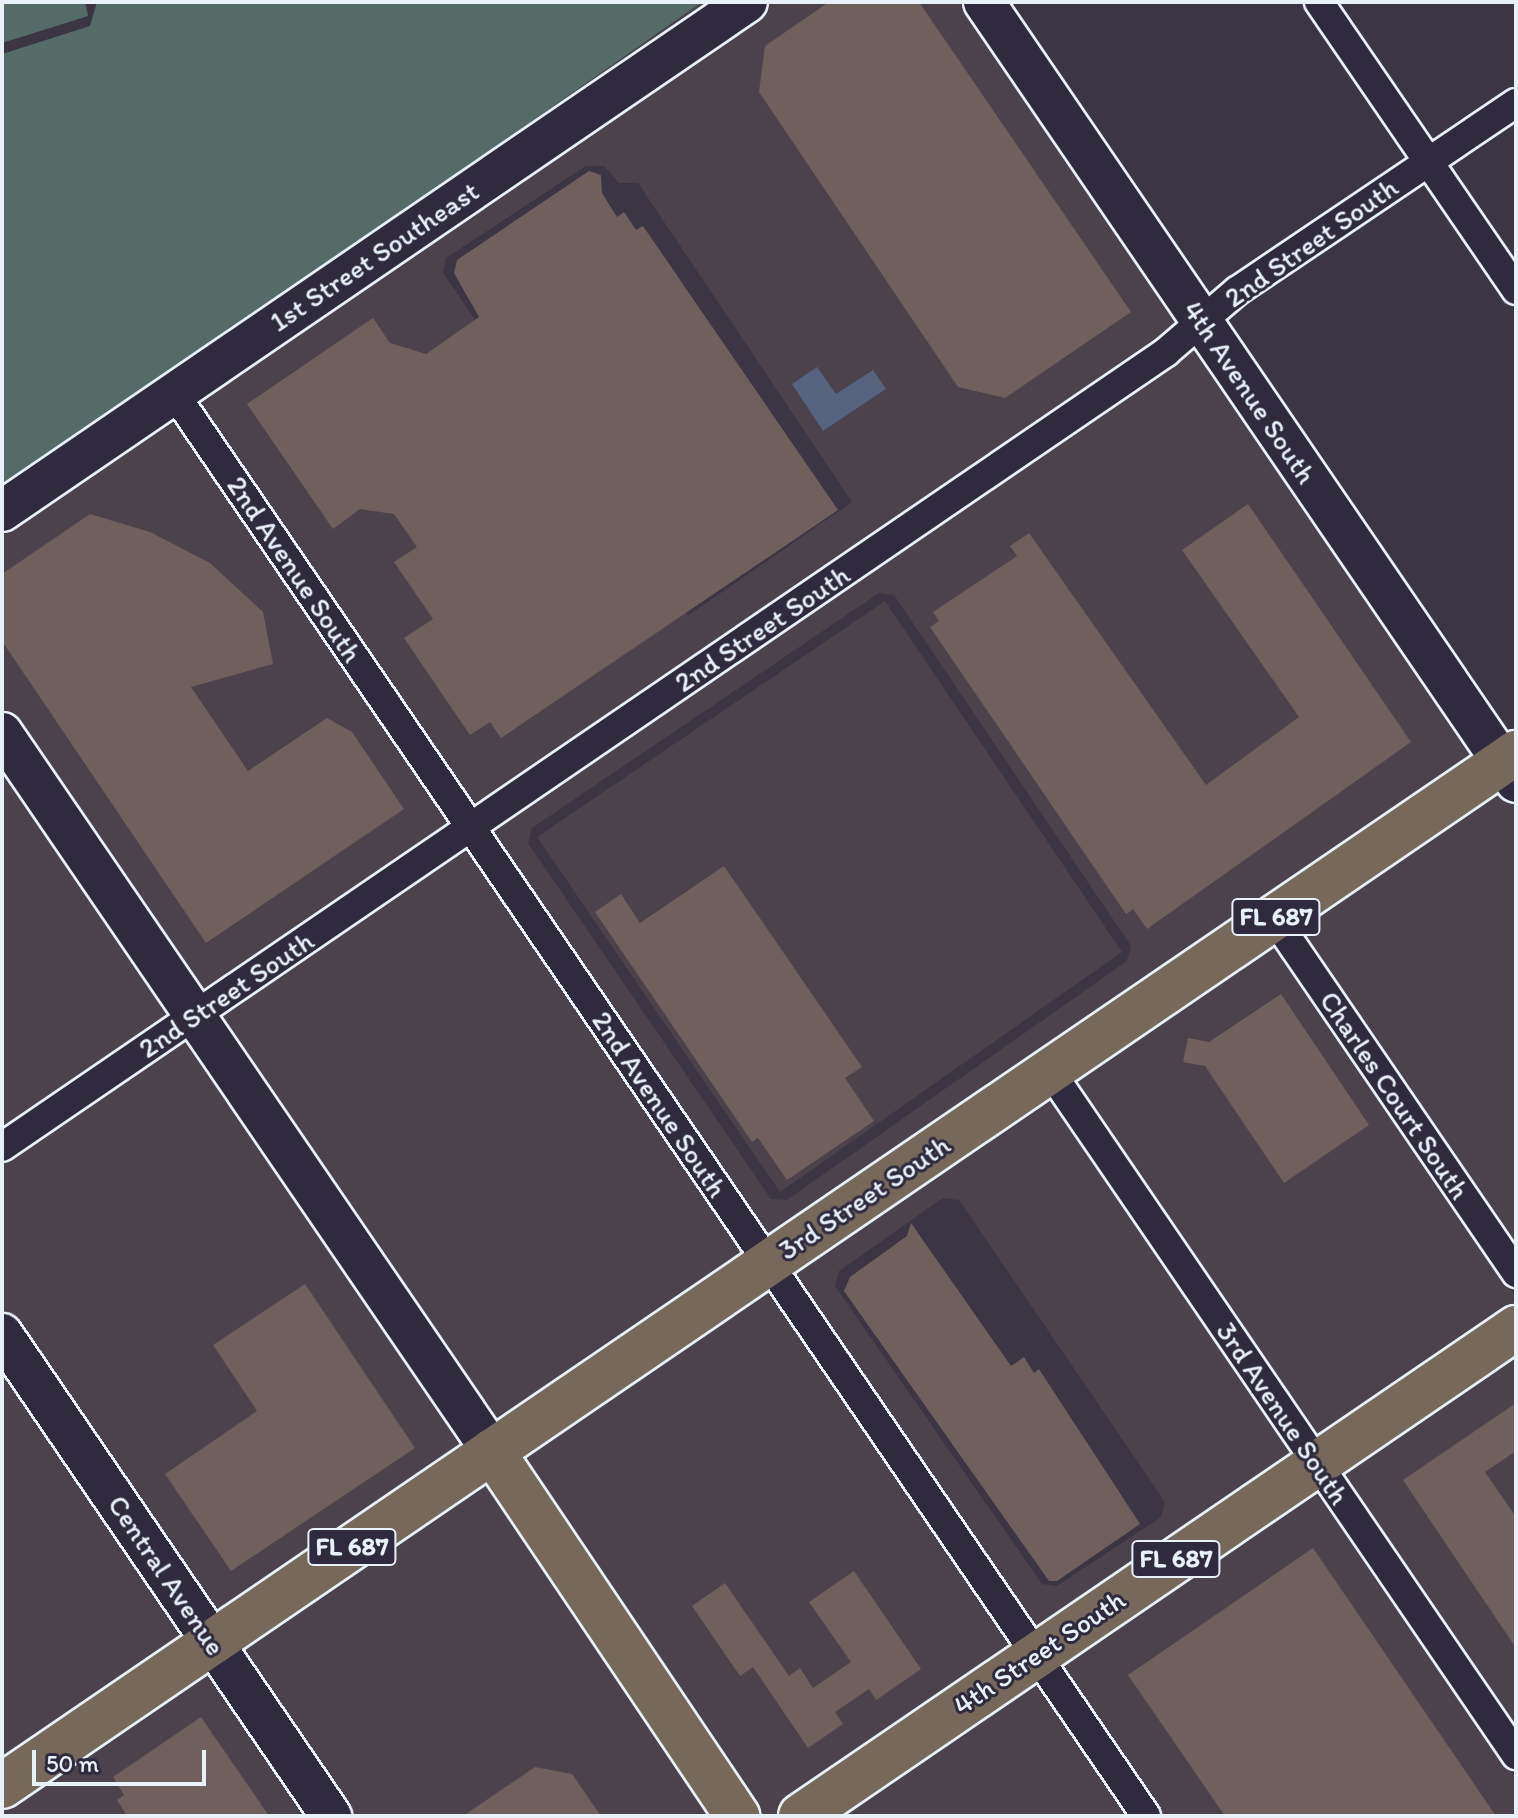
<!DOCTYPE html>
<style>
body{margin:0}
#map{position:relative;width:1518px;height:1818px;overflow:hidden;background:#3c3543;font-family:Itim,sans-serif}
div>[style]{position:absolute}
.built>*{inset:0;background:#4b424b}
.green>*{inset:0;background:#546b67}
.water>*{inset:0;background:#56627e}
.building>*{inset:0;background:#6f605d}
.roads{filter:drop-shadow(2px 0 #e8f1f8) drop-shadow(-2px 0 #e8f1f8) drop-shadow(0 2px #e8f1f8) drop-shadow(0 -2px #e8f1f8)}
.street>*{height:28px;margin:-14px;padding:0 14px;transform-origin:14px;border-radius:14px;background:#2f2a3d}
.secondary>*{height:40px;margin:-20px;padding:0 20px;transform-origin:20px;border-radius:20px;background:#2f2a3d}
.primary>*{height:44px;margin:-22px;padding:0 22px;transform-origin:22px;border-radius:22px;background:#76695c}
span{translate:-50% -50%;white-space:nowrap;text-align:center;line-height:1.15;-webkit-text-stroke:6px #2f2a3d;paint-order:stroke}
.shield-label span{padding:2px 6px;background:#2f2a3d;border:2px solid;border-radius:6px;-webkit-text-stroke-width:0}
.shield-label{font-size:26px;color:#e8f1f8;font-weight:700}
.street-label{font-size:28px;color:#e8f1f8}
.frame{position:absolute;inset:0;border:4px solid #e8f1f8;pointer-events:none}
.scale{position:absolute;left:32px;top:1750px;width:174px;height:36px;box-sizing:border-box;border:4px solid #e8f1f8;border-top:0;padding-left:10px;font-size:24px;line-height:28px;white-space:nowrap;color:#e8f1f8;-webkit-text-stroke:6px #2f2a3d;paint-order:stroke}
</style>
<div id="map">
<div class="built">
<div style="clip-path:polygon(702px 2px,726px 2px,2px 493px)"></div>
<div style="clip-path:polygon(evenodd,768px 2px,967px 2px,1187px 323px,475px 809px,192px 395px,768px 2px,586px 166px,604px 166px,619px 183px,638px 183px,852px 502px,689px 615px,671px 605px,443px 273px,446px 258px,586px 166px)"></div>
<div style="clip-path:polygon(evenodd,1200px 343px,1485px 759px,773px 1245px,488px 829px,1200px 343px,879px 593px,894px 595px,1131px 946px,1127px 961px,787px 1200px,771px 1199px,528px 843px,532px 828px,879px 593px)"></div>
<div style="clip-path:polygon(170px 410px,453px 825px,199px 998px,2px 709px,2px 525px)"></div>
<div style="clip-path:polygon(885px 601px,1122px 952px,780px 1192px,537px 837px)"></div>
<div style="clip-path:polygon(2px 757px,177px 1013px,2px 1132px)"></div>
<div style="clip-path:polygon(1498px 779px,1516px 806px,1516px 1249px,1292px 920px)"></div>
<div style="clip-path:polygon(466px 844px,751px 1261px,497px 1434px,213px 1018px)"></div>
<div style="clip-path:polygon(1270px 935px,1516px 1297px,1516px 1313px,1322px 1446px,1067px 1073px)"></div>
<div style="clip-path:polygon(190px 1033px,474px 1449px,217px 1625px,2px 1310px,2px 1161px)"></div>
<div style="clip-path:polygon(evenodd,1045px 1088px,1299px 1461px,1040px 1637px,786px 1265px,1045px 1088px,943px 1198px,959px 1200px,1165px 1502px,1161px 1517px,1057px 1586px,1042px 1584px,835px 1286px,839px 1271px,943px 1198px)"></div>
<div style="clip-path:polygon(764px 1281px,1017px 1652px,780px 1816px,753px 1816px,510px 1454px)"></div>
<div style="clip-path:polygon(1516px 1343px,1516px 1731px,1335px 1466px)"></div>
<div style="clip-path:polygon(2px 1357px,195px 1640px,2px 1771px)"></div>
<div style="clip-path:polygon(488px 1469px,721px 1816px,348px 1816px,231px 1644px)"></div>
<div style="clip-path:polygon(1313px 1481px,1516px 1778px,1516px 1816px,1162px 1816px,1053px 1656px)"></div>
<div style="clip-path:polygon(208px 1659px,315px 1816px,2px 1816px,2px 1800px)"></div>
<div style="clip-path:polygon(1031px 1672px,1129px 1816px,822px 1816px)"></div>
</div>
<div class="green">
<div style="clip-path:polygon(2px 2px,85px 2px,88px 16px,2px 43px)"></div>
<div style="clip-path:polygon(97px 2px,702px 2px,2px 493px,2px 54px,90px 26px)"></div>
</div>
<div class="water">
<div style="clip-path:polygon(817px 367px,836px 394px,873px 370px,886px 389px,823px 431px,792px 384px)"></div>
</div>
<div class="building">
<div style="clip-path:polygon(829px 2px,919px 2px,1131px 312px,1005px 398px,958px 387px,759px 92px,765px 46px)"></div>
<div style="clip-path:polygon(589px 171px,601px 175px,602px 193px,617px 217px,624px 212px,636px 230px,643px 226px,838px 510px,501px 738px,490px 722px,470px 735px,404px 638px,433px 619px,394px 562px,417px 547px,394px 514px,360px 509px,333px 529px,247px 404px,373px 318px,390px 343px,426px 354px,479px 317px,454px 273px,457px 260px)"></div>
<div style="clip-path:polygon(1248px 504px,1411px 742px,1147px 929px,1133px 909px,1126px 914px,930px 627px,939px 621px,933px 612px,1017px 556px,1010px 546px,1029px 533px,1206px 785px,1299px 717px,1182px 550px)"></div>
<div style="clip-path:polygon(90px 514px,150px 532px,210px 563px,263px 612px,273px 664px,191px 687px,248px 771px,327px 718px,352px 732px,404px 809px,206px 943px,2px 641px,2px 574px)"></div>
<div style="clip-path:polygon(724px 866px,862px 1067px,845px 1078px,874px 1121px,787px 1180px,758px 1138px,752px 1142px,595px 912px,621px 894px,640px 923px)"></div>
<div style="clip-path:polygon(1281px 994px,1369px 1125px,1284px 1183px,1205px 1066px,1183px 1062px,1188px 1038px,1209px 1042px)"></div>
<div style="clip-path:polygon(911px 1223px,1011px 1366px,1024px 1357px,1034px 1373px,1039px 1369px,1140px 1524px,1057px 1581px,1049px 1581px,844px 1291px,850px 1277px,907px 1236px)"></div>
<div style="clip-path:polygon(305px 1284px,415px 1448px,231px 1571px,165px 1474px,257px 1411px,213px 1345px)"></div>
<div style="clip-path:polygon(1516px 1403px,1516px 1451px,1485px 1472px,1516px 1517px,1516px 1648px,1403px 1480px)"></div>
<div style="clip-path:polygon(1313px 1548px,1496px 1816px,1225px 1816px,1128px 1675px)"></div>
<div style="clip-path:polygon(854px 1571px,921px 1669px,876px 1700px,869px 1689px,835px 1712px,843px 1724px,808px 1748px,753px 1667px,740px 1676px,692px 1606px,725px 1583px,789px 1676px,800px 1668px,813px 1688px,851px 1662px,809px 1602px)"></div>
<div style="clip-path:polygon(201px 1717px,269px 1816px,127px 1816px,117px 1800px,124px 1795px,113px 1777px)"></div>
<div style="clip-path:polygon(535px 1767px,572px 1774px,601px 1816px,463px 1816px)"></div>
</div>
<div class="roads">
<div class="street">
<div style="left:1319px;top:2px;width:349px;rotate:55.6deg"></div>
<div style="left:174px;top:393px;width:1723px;rotate:55.66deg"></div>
<div style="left:1274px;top:918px;width:430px;rotate:55.7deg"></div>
<div style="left:1050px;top:1071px;width:828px;rotate:55.73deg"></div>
<div style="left:2px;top:1147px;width:1410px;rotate:-34.33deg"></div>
<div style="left:1166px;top:352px;width:94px;rotate:-40.7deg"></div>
<div style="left:1237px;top:291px;width:336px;rotate:-34deg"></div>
</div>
<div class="secondary">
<div style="left:984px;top:2px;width:944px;rotate:55.7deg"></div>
<div style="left:2px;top:511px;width:902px;rotate:-34.34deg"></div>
<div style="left:2px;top:733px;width:869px;rotate:55.69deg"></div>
<div style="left:2px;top:1334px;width:584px;rotate:55.68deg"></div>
</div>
<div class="primary">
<div style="left:492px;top:1451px;width:440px;rotate:56.1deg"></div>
<div style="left:2px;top:1786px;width:1833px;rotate:-34.31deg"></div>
<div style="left:801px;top:1816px;width:866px;rotate:-34.31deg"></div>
</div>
</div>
<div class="shield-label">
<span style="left:1276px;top:917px">FL 687</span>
<span style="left:352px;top:1547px">FL 687</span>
<span style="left:1176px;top:1559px">FL 687</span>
</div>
<div class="street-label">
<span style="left:1311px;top:242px;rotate:-35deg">2nd Street South</span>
<span style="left:374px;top:256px;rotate:-34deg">1st Street Southeast</span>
<span style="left:1250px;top:392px;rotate:56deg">4th Avenue South</span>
<span style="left:295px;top:569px;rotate:56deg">2nd Avenue South</span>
<span style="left:762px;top:628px;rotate:-34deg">2nd Street South</span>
<span style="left:226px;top:994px;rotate:-34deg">2nd Street South</span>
<span style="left:1395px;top:1095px;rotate:56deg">Charles Court South</span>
<span style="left:660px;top:1104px;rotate:56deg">2nd Avenue South</span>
<span style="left:864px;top:1197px;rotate:-34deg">3rd Street South</span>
<span style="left:1283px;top:1413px;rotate:56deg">3rd Avenue South</span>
<span style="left:167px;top:1575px;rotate:56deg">Central Avenue</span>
<span style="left:1039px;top:1652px;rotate:-34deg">4th Street South</span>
</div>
<div class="frame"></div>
<div class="scale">50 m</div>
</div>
